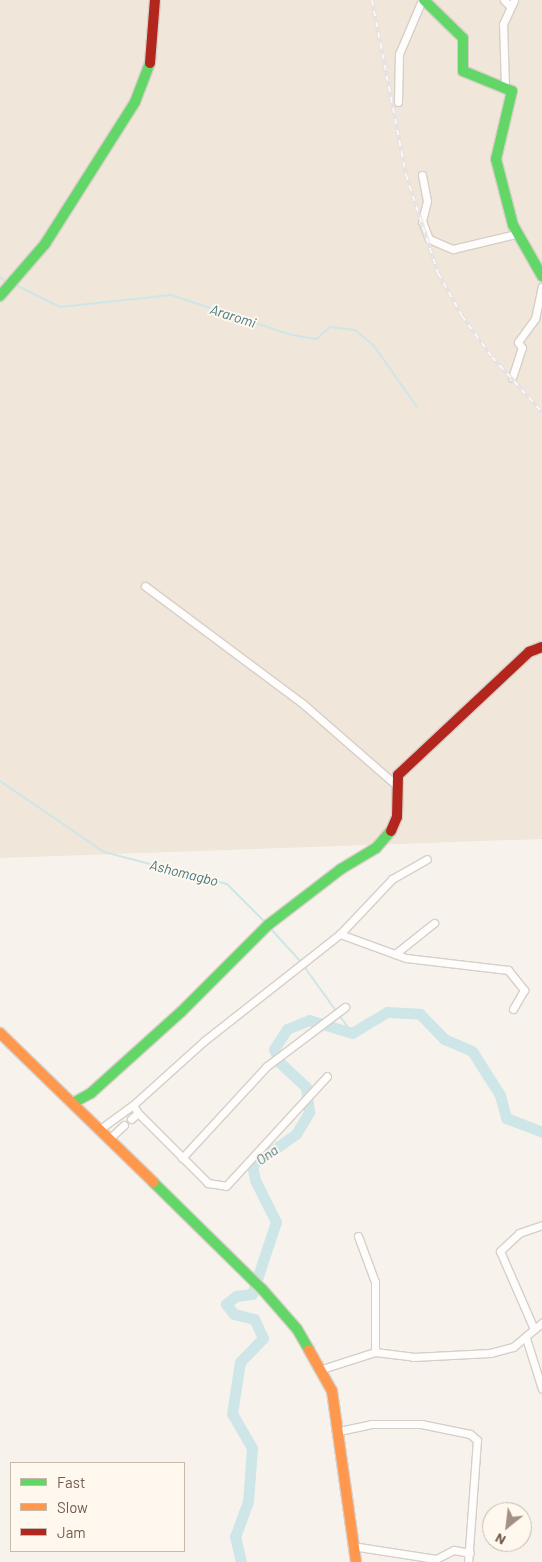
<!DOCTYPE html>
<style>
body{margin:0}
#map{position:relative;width:542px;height:1562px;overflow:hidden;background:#f7f3ec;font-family:Barlow,sans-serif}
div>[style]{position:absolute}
.residential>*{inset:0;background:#f0e6da}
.stream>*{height:2px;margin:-1px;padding:0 1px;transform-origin:1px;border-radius:1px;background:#cee6e8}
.river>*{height:11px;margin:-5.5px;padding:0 5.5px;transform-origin:5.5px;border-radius:5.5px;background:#cee6e8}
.roads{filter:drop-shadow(1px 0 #d6cfc8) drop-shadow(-1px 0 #d6cfc8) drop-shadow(0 1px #d6cfc8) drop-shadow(0 -1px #d6cfc8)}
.street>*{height:7px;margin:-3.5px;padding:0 3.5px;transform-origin:3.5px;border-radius:3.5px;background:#fefdfc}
.fast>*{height:10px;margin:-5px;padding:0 5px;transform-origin:5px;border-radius:5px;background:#63d668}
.slow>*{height:10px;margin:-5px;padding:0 5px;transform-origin:5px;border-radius:5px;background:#ff974d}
.jam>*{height:10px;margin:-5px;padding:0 5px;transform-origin:5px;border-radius:5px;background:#b3261e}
.rail>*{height:4px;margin-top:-2px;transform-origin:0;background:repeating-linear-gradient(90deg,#fff8ee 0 5.5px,#e5e2e5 0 11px);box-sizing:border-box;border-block:1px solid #e5e2e5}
span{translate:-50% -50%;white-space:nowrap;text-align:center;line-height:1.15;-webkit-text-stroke:4px #fff8ee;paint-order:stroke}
.water-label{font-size:14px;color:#437882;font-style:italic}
.legend{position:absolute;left:10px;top:1462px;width:175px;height:90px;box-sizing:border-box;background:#fff8ee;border:1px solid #c8b9ad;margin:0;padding:6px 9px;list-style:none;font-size:15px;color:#765a4c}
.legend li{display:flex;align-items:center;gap:10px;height:25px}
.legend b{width:25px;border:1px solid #c8b9ad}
.north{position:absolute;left:482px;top:1502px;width:50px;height:50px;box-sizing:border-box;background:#fff8ee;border:1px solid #c8b9ad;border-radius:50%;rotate:209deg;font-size:14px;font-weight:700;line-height:20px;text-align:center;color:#765a4c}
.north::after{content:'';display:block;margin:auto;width:18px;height:22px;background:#a39084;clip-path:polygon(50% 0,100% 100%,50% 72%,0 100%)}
</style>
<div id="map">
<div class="residential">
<div style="clip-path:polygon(0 0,542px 0,542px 839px,0 858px)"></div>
</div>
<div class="stream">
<div style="left:0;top:277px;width:5px;rotate:37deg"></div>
<div style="left:14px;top:284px;width:51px;rotate:26.6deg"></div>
<div style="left:60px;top:307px;width:112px;rotate:-6.2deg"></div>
<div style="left:171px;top:295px;width:127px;rotate:18.3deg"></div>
<div style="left:292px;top:335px;width:25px;rotate:9deg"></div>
<div style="left:317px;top:339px;width:18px;rotate:-43deg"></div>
<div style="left:330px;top:327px;width:25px;rotate:7deg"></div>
<div style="left:355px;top:330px;width:25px;rotate:40deg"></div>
<div style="left:374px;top:346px;width:75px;rotate:54.8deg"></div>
<div style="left:0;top:781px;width:126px;rotate:34.3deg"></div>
<div style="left:104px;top:852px;width:127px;rotate:14.6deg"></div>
<div style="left:227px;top:884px;width:54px;rotate:45deg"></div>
<div style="left:270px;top:928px;width:45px;rotate:47.7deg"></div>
<div style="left:303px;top:965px;width:84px;rotate:54.2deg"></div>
</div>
<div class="river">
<div style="left:241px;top:1562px;width:26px;rotate:-103deg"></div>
<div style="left:235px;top:1537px;width:37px;rotate:-70deg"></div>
<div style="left:248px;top:1502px;width:54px;rotate:-85.8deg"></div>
<div style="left:252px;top:1448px;width:39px;rotate:-120deg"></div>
<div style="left:232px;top:1414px;width:53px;rotate:-81.3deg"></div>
<div style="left:240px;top:1362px;width:33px;rotate:-46deg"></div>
<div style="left:263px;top:1338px;width:21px;rotate:-115deg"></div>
<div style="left:254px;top:1319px;width:21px;rotate:-166deg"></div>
<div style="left:234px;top:1314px;width:13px;rotate:-129deg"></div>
<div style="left:226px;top:1304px;width:13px;rotate:-39deg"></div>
<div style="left:236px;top:1296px;width:16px;rotate:-7deg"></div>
<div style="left:252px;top:1294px;width:76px;rotate:-71.6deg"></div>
<div style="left:276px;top:1222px;width:47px;rotate:-116.6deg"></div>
<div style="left:255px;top:1180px;width:15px;rotate:-101deg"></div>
<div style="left:252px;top:1165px;width:54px;rotate:-35.2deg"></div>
<div style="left:296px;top:1134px;width:26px;rotate:-59deg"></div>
<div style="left:309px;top:1112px;width:25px;rotate:-97deg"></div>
<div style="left:306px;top:1087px;width:35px;rotate:-137deg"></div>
<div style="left:280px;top:1063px;width:15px;rotate:-113deg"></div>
<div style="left:274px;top:1049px;width:24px;rotate:-57deg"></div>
<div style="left:287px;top:1029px;width:24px;rotate:-22deg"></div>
<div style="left:309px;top:1020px;width:45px;rotate:16.8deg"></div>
<div style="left:352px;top:1033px;width:41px;rotate:-31deg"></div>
<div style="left:387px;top:1012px;width:33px;rotate:3deg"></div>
<div style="left:420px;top:1014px;width:35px;rotate:46deg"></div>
<div style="left:444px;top:1039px;width:30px;rotate:23deg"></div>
<div style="left:472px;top:1051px;width:52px;rotate:57.5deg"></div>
<div style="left:500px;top:1095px;width:24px;rotate:75deg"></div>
<div style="left:506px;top:1118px;width:39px;rotate:21deg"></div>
</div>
<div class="roads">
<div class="street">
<div style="left:504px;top:0;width:8px;rotate:45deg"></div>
<div style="left:505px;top:86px;width:62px;rotate:-91.8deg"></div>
<div style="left:503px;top:24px;width:26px;rotate:-65deg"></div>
<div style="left:398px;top:102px;width:48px;rotate:-88.8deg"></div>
<div style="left:399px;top:54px;width:59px;rotate:-66.9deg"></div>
<div style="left:422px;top:175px;width:26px;rotate:79deg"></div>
<div style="left:427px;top:201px;width:21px;rotate:104deg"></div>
<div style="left:422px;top:221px;width:19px;rotate:69deg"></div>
<div style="left:429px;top:239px;width:26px;rotate:23deg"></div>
<div style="left:453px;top:249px;width:65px;rotate:-13.4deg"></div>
<div style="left:512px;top:378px;width:32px;rotate:-72deg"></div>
<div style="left:522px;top:348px;width:7px;rotate:-124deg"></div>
<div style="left:518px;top:342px;width:29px;rotate:-54deg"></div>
<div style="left:535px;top:319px;width:33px;rotate:-78deg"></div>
<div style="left:145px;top:586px;width:196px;rotate:36.7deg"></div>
<div style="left:302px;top:703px;width:123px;rotate:41.1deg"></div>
<div style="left:340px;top:934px;width:70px;rotate:20deg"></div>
<div style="left:406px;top:958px;width:103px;rotate:6.7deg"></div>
<div style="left:508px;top:970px;width:26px;rotate:51deg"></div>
<div style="left:524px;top:990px;width:22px;rotate:120deg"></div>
<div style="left:395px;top:954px;width:50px;rotate:-38.5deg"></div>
<div style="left:138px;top:1113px;width:99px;rotate:45deg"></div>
<div style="left:208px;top:1183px;width:18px;rotate:9deg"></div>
<div style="left:226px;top:1186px;width:149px;rotate:-47.4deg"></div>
<div style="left:131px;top:1119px;width:9px;rotate:-41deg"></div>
<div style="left:138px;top:1113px;width:9px;rotate:-122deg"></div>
<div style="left:133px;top:1105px;width:96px;rotate:-42deg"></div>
<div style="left:204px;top:1041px;width:173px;rotate:-38.2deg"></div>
<div style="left:340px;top:934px;width:76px;rotate:-46.6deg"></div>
<div style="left:392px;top:879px;width:40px;rotate:-29.7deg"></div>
<div style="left:100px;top:1129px;width:41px;rotate:-36deg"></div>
<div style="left:110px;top:1138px;width:19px;rotate:-43deg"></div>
<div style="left:182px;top:1158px;width:125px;rotate:-47.3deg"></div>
<div style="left:267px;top:1066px;width:98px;rotate:-37.1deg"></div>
<div style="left:358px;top:1236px;width:49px;rotate:69.7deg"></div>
<div style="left:375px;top:1282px;width:70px;rotate:90deg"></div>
<div style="left:534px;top:1329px;width:85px;rotate:-113.6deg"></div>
<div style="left:500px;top:1251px;width:26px;rotate:-43deg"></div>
<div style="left:519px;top:1233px;width:24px;rotate:-19deg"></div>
<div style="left:526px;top:1338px;width:53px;rotate:72.6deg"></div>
<div style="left:322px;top:1369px;width:56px;rotate:-17.8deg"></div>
<div style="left:375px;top:1352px;width:38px;rotate:7deg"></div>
<div style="left:413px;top:1357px;width:77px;rotate:-3deg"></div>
<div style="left:490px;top:1353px;width:24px;rotate:-15deg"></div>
<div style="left:513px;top:1347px;width:38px;rotate:-40deg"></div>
<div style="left:339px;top:1431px;width:33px;rotate:-12deg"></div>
<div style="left:371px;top:1424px;width:50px"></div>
<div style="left:421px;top:1424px;width:50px;rotate:11.5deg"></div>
<div style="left:470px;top:1434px;width:9px;rotate:41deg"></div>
<div style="left:477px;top:1440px;width:122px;rotate:94.2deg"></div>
<div style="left:352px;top:1546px;width:85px;rotate:8.8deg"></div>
<div style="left:436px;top:1559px;width:20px;rotate:-27deg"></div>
<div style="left:454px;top:1550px;width:16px;rotate:11deg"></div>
</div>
<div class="fast">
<div style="left:424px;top:0;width:54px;rotate:44.3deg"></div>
<div style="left:463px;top:38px;width:33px;rotate:90deg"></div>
<div style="left:463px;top:71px;width:53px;rotate:22.2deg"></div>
<div style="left:512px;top:91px;width:70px;rotate:103.2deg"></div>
<div style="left:496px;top:159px;width:68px;rotate:75.6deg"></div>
<div style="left:513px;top:225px;width:59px;rotate:60.4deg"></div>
<div style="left:0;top:296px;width:69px;rotate:-49.1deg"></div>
<div style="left:45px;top:244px;width:168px;rotate:-57.6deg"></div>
<div style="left:135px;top:102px;width:42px;rotate:-69deg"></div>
<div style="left:73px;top:1103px;width:21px;rotate:-29deg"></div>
<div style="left:91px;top:1093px;width:121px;rotate:-42deg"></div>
<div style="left:181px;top:1012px;width:123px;rotate:-45deg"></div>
<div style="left:268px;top:925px;width:92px;rotate:-37.5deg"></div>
<div style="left:341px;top:869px;width:41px;rotate:-31deg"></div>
<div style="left:376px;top:848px;width:23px;rotate:-49deg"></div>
<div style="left:153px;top:1182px;width:153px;rotate:44.5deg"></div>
<div style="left:262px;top:1289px;width:53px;rotate:48.8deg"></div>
<div style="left:297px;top:1329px;width:24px;rotate:60deg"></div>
</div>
<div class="slow">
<div style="left:0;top:1033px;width:214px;rotate:44.2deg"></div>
<div style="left:309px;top:1350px;width:47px;rotate:60.7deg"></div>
<div style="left:332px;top:1391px;width:173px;rotate:82deg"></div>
</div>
<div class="jam">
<div style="left:150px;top:63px;width:63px;rotate:-85.5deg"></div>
<div style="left:391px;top:831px;width:15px;rotate:-67deg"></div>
<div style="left:397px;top:817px;width:42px;rotate:-88.6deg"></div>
<div style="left:398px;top:775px;width:180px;rotate:-43.2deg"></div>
<div style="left:529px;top:652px;width:14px;rotate:-21deg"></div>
</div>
</div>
<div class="rail">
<div style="left:372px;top:0;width:178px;rotate:79deg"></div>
<div style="left:406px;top:175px;width:103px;rotate:71.9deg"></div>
<div style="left:438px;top:273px;width:49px;rotate:60.8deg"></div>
<div style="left:462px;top:316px;width:51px;rotate:53.8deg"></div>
<div style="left:492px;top:357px;width:74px;rotate:47.7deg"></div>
</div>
<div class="water-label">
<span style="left:233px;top:316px;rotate:18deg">Araromi</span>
<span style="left:184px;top:873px;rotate:14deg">Ashomagbo</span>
<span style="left:267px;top:1155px;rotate:-36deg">Ona</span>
</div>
<ul class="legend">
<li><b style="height:6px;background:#63d668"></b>Fast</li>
<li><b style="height:6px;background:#ff974d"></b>Slow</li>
<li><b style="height:6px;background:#b3261e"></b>Jam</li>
</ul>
<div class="north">N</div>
</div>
